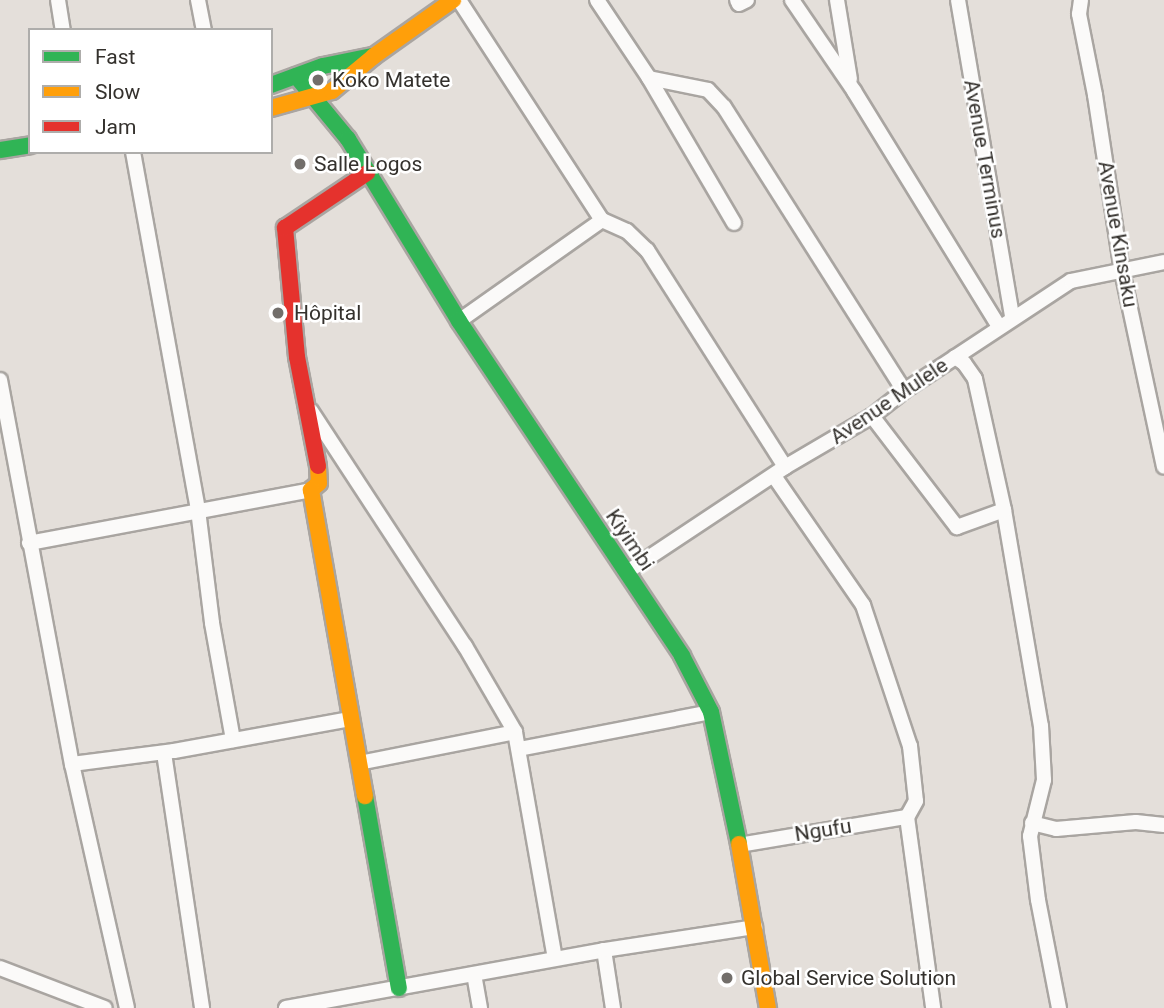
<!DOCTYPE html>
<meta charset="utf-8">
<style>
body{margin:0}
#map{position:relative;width:1164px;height:1008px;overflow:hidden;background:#e4dfda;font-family:Roboto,sans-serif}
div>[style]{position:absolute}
.roads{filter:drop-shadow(2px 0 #a9a5a1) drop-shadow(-2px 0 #a9a5a1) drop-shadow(0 2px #a9a5a1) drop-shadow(0 -2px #a9a5a1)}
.street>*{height:14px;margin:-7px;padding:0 7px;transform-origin:7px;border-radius:7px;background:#fbfaf9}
.fast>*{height:16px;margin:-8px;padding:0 8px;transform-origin:8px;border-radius:8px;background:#30b455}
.slow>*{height:16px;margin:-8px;padding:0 8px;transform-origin:8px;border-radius:8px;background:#ff9f0a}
.jam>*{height:16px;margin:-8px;padding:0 8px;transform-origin:8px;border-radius:8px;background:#e5322d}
.dots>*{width:19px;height:19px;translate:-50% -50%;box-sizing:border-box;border:4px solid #fff;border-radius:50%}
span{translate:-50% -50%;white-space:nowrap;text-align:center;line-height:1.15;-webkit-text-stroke:5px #fff;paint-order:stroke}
.poi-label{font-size:21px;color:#34312d}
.left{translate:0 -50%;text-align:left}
.street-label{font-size:21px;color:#34312d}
.legend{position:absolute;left:28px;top:28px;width:245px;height:126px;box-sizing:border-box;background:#fff;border:2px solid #aeadab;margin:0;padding:9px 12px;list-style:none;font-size:21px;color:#34312d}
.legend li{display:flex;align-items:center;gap:14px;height:35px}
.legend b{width:35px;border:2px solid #aeadab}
</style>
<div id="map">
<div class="roads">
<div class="street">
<div style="left:58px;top:0;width:30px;rotate:81deg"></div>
<div style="left:198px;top:0;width:31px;rotate:79deg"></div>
<div style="left:459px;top:0;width:262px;rotate:57deg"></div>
<div style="left:602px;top:220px;width:27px;rotate:24deg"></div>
<div style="left:627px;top:231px;width:28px;rotate:44deg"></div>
<div style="left:647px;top:250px;width:257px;rotate:57.5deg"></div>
<div style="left:597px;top:0;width:94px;rotate:56.3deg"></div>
<div style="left:649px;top:78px;width:60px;rotate:11.5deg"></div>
<div style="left:708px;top:90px;width:23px;rotate:47deg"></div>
<div style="left:724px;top:107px;width:336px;rotate:57.6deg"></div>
<div style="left:737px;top:0;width:4px;rotate:63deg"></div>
<div style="left:739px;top:4px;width:9px;rotate:-27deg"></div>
<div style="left:792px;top:0;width:110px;rotate:55.7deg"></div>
<div style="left:854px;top:91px;width:277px;rotate:58.4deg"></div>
<div style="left:837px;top:0;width:80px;rotate:80.7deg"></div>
<div style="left:958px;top:0;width:322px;rotate:80.3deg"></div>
<div style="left:1081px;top:0;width:14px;rotate:98deg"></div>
<div style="left:1079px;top:14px;width:83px;rotate:78.8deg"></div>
<div style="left:1095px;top:95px;width:178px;rotate:81.3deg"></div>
<div style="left:1122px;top:271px;width:200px;rotate:77.9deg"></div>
<div style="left:649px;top:78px;width:168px;rotate:59.6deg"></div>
<div style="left:133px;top:152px;width:364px;rotate:79.7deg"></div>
<div style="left:198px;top:510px;width:114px;rotate:82.9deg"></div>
<div style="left:212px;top:623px;width:119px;rotate:79.8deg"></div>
<div style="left:459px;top:321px;width:175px;rotate:-35.2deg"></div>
<div style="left:955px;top:357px;width:11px;rotate:34deg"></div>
<div style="left:964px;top:363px;width:19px;rotate:55deg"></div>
<div style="left:975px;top:379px;width:134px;rotate:77.5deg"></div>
<div style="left:1004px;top:510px;width:219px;rotate:80.3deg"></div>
<div style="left:1041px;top:726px;width:54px;rotate:86.8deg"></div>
<div style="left:1044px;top:780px;width:58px;rotate:104deg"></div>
<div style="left:1030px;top:836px;width:64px;rotate:82.9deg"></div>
<div style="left:1038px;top:900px;width:110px;rotate:79deg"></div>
<div style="left:0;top:380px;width:391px;rotate:79.4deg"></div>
<div style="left:72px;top:764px;width:250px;rotate:77.3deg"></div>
<div style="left:311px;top:411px;width:281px;rotate:56.8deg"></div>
<div style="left:465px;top:646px;width:99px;rotate:59.8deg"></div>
<div style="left:515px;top:732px;width:230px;rotate:80deg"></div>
<div style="left:872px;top:416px;width:140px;rotate:52.6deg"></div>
<div style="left:957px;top:527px;width:50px;rotate:-19.9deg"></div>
<div style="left:774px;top:476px;width:157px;rotate:55.4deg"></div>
<div style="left:863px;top:605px;width:149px;rotate:71.6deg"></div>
<div style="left:910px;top:746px;width:55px;rotate:83.8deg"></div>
<div style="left:916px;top:801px;width:18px;rotate:119deg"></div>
<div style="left:907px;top:817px;width:193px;rotate:82.2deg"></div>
<div style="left:29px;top:543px;width:287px;rotate:-10.6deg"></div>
<div style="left:627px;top:572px;width:190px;rotate:-33.6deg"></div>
<div style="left:785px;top:467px;width:101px;rotate:-30.4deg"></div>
<div style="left:872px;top:416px;width:41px;rotate:-38deg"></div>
<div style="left:904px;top:391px;width:200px;rotate:-33.4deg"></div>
<div style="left:1071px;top:281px;width:95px;rotate:-11.5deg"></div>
<div style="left:519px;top:749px;width:196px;rotate:-10.9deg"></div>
<div style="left:164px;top:753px;width:258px;rotate:81.5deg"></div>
<div style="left:359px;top:763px;width:159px;rotate:-11.2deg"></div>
<div style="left:72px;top:764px;width:103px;rotate:-7.3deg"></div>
<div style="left:174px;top:751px;width:179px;rotate:-10.3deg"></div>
<div style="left:1032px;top:823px;width:25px;rotate:14deg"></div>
<div style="left:1056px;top:829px;width:80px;rotate:-5deg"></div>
<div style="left:1136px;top:822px;width:28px;rotate:6deg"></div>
<div style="left:739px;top:845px;width:170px;rotate:-9.5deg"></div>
<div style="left:604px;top:950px;width:59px;rotate:81.2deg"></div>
<div style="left:0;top:968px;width:112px;rotate:20.9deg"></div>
<div style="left:474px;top:974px;width:35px;rotate:80deg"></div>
<div style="left:286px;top:1008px;width:323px;rotate:-10.3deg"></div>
<div style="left:604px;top:950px;width:153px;rotate:-8.7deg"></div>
</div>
<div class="fast">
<div style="left:296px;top:76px;width:82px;rotate:50.5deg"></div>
<div style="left:348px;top:139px;width:213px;rotate:58.6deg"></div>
<div style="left:459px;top:321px;width:402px;rotate:56.3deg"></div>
<div style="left:682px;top:656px;width:63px;rotate:62.6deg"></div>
<div style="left:711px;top:712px;width:135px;rotate:78deg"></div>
<div style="left:271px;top:85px;width:55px;rotate:-20.1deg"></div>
<div style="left:323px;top:66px;width:50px;rotate:-11.5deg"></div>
<div style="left:0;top:150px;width:30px;rotate:-9deg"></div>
<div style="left:365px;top:796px;width:195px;rotate:80deg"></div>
</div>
<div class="slow">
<div style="left:271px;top:108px;width:63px;rotate:-15.6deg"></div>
<div style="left:332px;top:91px;width:55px;rotate:-39.8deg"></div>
<div style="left:374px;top:56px;width:97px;rotate:-35.3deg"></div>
<div style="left:318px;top:466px;width:17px;rotate:87deg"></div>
<div style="left:319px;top:483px;width:11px;rotate:139deg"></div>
<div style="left:311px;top:490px;width:311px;rotate:80deg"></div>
<div style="left:739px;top:844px;width:167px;rotate:80deg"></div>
</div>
<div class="jam">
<div style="left:318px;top:466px;width:111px;rotate:-100.9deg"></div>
<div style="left:297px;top:357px;width:130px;rotate:-95.3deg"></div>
<div style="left:285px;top:228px;width:99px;rotate:-33.9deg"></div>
</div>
</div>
<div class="dots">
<div style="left:318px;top:80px;background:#726e6a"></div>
<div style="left:300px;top:164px;background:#726e6a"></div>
<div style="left:278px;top:313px;background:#726e6a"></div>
<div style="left:727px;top:978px;background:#726e6a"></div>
</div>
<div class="poi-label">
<span class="left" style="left:332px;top:80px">Koko Matete</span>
<span class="left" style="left:314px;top:164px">Salle Logos</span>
<span class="left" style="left:294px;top:313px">Hôpital</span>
<span class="left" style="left:741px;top:978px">Global Service Solution</span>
</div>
<div class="street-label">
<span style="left:985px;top:159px;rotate:80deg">Avenue Terminus</span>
<span style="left:1118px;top:234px;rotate:80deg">Avenue Kinsaku</span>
<span style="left:889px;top:401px;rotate:-34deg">Avenue Mulele</span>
<span style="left:630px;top:540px;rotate:56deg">Kiyimbi</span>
<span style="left:823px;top:830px;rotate:-9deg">Ngufu</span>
</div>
<ul class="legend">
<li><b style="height:9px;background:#30b455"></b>Fast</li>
<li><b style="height:9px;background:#ff9f0a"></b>Slow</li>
<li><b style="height:9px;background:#e5322d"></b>Jam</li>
</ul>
</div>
